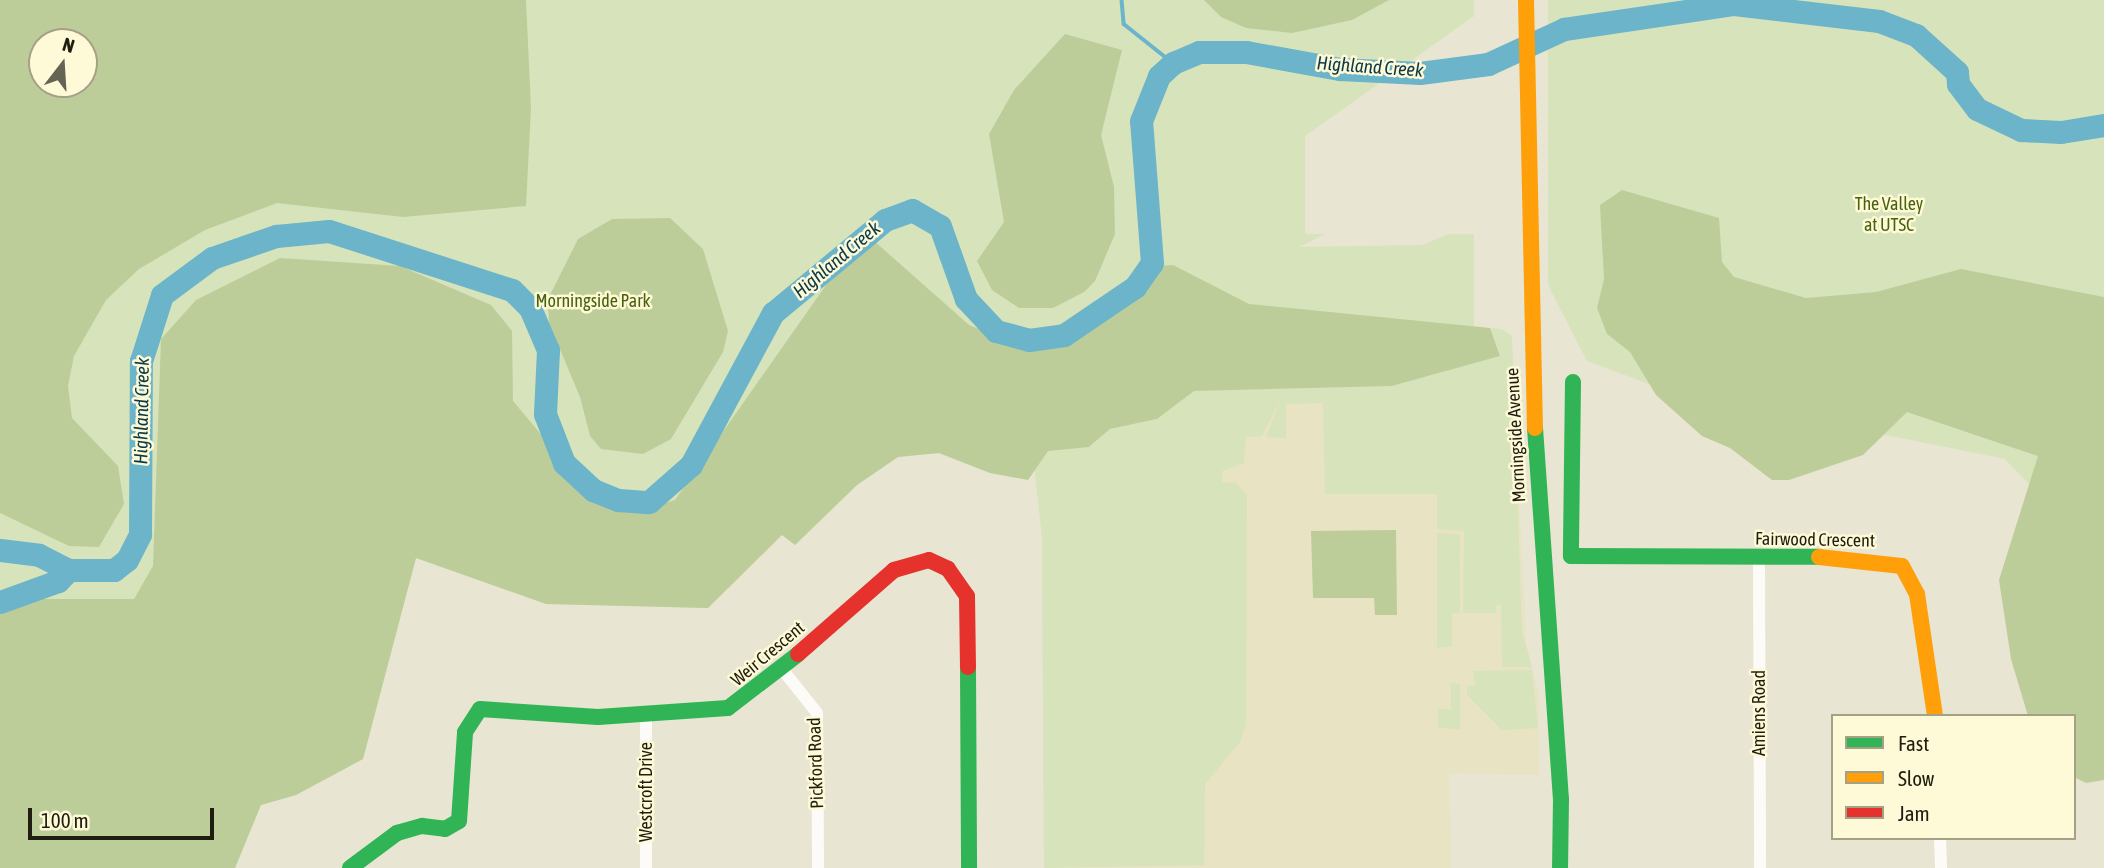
<!DOCTYPE html>
<style>
body{margin:0}
#map{position:relative;width:2104px;height:868px;overflow:hidden;background:#e8e5d2;font-family:"Asap Condensed",sans-serif}
div>[style]{position:absolute}
.built>*{inset:0;background:#e8e3c3}
.green>*{inset:0;background:#d7e3bb}
.forest>*{inset:0;background:#bdcd99}
.stream>*{height:3.5px;margin:-1.75px;padding:0 1.75px;transform-origin:1.75px;border-radius:1.75px;background:#6bb4c9}
.river>*{height:23px;margin:-11.5px;padding:0 11.5px;transform-origin:11.5px;border-radius:11.5px;background:#6bb4c9}
.street>*{height:12px;margin:-6px;padding:0 6px;transform-origin:6px;border-radius:6px;background:#fcfbf8}
.fast>*{height:16px;margin:-8px;padding:0 8px;transform-origin:8px;border-radius:8px;background:#30b455}
.slow>*{height:16px;margin:-8px;padding:0 8px;transform-origin:8px;border-radius:8px;background:#ff9f0a}
.jam>*{height:16px;margin:-8px;padding:0 8px;transform-origin:8px;border-radius:8px;background:#e5322d}
span{translate:-50% -50%;white-space:nowrap;text-align:center;line-height:1.15;-webkit-text-stroke:5px #fef9d6;paint-order:stroke}
.park-label{font-size:18px;color:#47620d}
.street-label{font-size:18px;color:#1f1d10}
.water-label{font-size:19px;color:#0a3949;font-style:italic}
.legend{position:absolute;left:1831px;top:714px;width:245px;height:126px;box-sizing:border-box;background:#fef9d6;border:2px solid #a5a187;margin:0;padding:9px 12px;list-style:none;font-size:21px;color:#1f1d10}
.legend li{display:flex;align-items:center;gap:14px;height:35px}
.legend b{width:35px;border:2px solid #a5a187}
.north{position:absolute;left:28px;top:28px;width:70px;height:70px;box-sizing:border-box;background:#fef9d6;border:2px solid #a5a187;border-radius:50%;rotate:17deg;font-size:19px;font-weight:700;line-height:28px;text-align:center;color:#1f1d10}
.north::after{content:'';display:block;margin:auto;width:24px;height:32px;background:#656354;clip-path:polygon(50% 0,100% 100%,50% 72%,0 100%)}
.scale{position:absolute;left:28px;top:808px;width:186px;height:32px;box-sizing:border-box;border:4px solid #1f1d10;border-top:0;padding-left:9px;font-size:21px;line-height:24px;white-space:nowrap;color:#1f1d10;-webkit-text-stroke:5px #fef9d6;paint-order:stroke}
</style>
<div id="map">
<div class="built">
<div style="clip-path:polygon(1512px 353px,1526px 643px,1539px 696px,1539px 775px,1449px 773px,1451px 868px,1044px 868px,1042px 538px,1035px 472px,1072px 469px,1192px 391px,1392px 386px)"></div>
</div>
<div class="green">
<div style="clip-path:polygon(evenodd,0 0,1474px 0,1474px 16px,1305px 136px,1305px 234px,1325px 234px,1299px 247px,1423px 245px,1448px 234px,1474px 234px,1474px 347px,1261px 368px,1112px 413px,1092px 445px,1110px 429px,1157px 419px,1192px 391px,1393px 386px,1500px 356px,1490px 328px,1501px 329px,1512px 336px,1522px 632px,1532px 667px,1502px 667px,1501px 605px,1496px 605px,1496px 613px,1463px 613px,1464px 531px,1437px 529px,1437px 494px,1325px 494px,1323px 403px,1286px 404px,1286px 438px,1266px 437px,1281px 398px,1262px 436px,1246px 437px,1244px 463px,1222px 471px,1222px 482px,1236px 483px,1247px 495px,1246px 724px,1240px 742px,1205px 784px,1204px 865px,1044px 868px,1042px 538px,1035px 472px,990px 473px,939px 453px,898px 457px,857px 485px,795px 545px,782px 535px,708px 608px,546px 604px,416px 558px,363px 759px,296px 795px,261px 805px,235px 868px,0 868px,0 0,42px 42px,84px 42px,84px 84px,42px 84px,42px 42px)"></div>
<div style="clip-path:polygon(1548px 0,2104px 0,2104px 685px,2045px 501px,2005px 459px,1668px 391px,1587px 361px,1548px 285px)"></div>
<div style="clip-path:polygon(1437px 533px,1460px 535px,1460px 613px,1452px 613px,1452px 646px,1437px 648px)"></div>
<div style="clip-path:polygon(1532px 670px,1538px 728px,1502px 730px,1467px 695px,1467px 686px,1476px 685px,1473px 671px)"></div>
<div style="clip-path:polygon(1451px 683px,1460px 684px,1460px 729px,1438px 728px,1438px 709px,1451px 709px)"></div>
</div>
<div class="forest">
<div style="clip-path:polygon(evenodd,0 0,526px 0,531px 108px,526px 206px,403px 217px,277px 203px,205px 230px,139px 269px,106px 300px,74px 356px,68px 386px,72px 418px,118px 466px,124px 504px,99px 547px,69px 546px,0 513px,0 0,42px 42px,84px 42px,84px 84px,42px 84px,42px 42px)"></div>
<div style="clip-path:polygon(1204px 0,1389px 0,1352px 20px,1292px 33px,1246px 28px,1221px 17px)"></div>
<div style="clip-path:polygon(1065px 34px,1122px 50px,1101px 135px,1114px 187px,1115px 234px,1095px 281px,1084px 292px,1053px 308px,1019px 308px,992px 290px,977px 261px,1004px 222px,989px 134px,1014px 90px)"></div>
<div style="clip-path:polygon(1622px 190px,1719px 218px,1722px 262px,1734px 277px,1806px 298px,1876px 292px,1961px 269px,2104px 297px,2104px 780px,2086px 783px,2074px 777px,2074px 716px,2028px 716px,2011px 659px,1999px 580px,2038px 456px,1907px 412px,1863px 455px,1789px 480px,1772px 480px,1730px 448px,1702px 436px,1656px 395px,1630px 352px,1607px 334px,1597px 308px,1604px 279px,1600px 205px)"></div>
<div style="clip-path:polygon(670px 218px,703px 249px,728px 331px,723px 352px,671px 439px,643px 454px,601px 449px,590px 436px,580px 397px,549px 323px,548px 299px,578px 239px,612px 219px)"></div>
<div style="clip-path:polygon(873px 240px,969px 325px,1011px 342px,1067px 336px,1159px 266px,1173px 265px,1249px 304px,1490px 328px,1500px 356px,1392px 386px,1194px 391px,1157px 419px,1110px 429px,1089px 447px,1048px 451px,1028px 480px,990px 473px,939px 453px,898px 457px,857px 485px,795px 545px,782px 535px,708px 608px,546px 604px,416px 558px,363px 759px,296px 795px,261px 805px,235px 868px,0 868px,0 599px,134px 599px,153px 566px,161px 339px,196px 300px,280px 258px,400px 266px,491px 305px,512px 331px,513px 401px,575px 475px,604px 495px,647px 509px,675px 500px,857px 241px)"></div>
<div style="clip-path:polygon(1396px 530px,1397px 615px,1375px 615px,1374px 598px,1313px 598px,1311px 531px)"></div>
</div>
<div class="stream">
<div style="left:1122px;top:0;width:24px;rotate:85deg"></div>
<div style="left:1124px;top:24px;width:63px;rotate:38.5deg"></div>
</div>
<div class="river">
<div style="left:0;top:550px;width:39px;rotate:7deg"></div>
<div style="left:39px;top:555px;width:34px;rotate:27deg"></div>
<div style="left:69px;top:570px;width:45px"></div>
<div style="left:114px;top:570px;width:16px;rotate:-38deg"></div>
<div style="left:127px;top:560px;width:29px;rotate:-63deg"></div>
<div style="left:140px;top:534px;width:173px;rotate:-89.7deg"></div>
<div style="left:141px;top:361px;width:69px;rotate:-72.3deg"></div>
<div style="left:162px;top:295px;width:62px;rotate:-36.5deg"></div>
<div style="left:212px;top:258px;width:68px;rotate:-19deg"></div>
<div style="left:276px;top:236px;width:53px;rotate:-5.4deg"></div>
<div style="left:329px;top:231px;width:192px;rotate:17.9deg"></div>
<div style="left:512px;top:290px;width:25px;rotate:45deg"></div>
<div style="left:530px;top:308px;width:46px;rotate:66.8deg"></div>
<div style="left:548px;top:350px;width:64px;rotate:92.7deg"></div>
<div style="left:545px;top:414px;width:53px;rotate:68.8deg"></div>
<div style="left:564px;top:463px;width:40px;rotate:43deg"></div>
<div style="left:593px;top:490px;width:27px;rotate:22deg"></div>
<div style="left:618px;top:500px;width:31px;rotate:4deg"></div>
<div style="left:649px;top:502px;width:56px;rotate:-41.4deg"></div>
<div style="left:691px;top:465px;width:173px;rotate:-61.7deg"></div>
<div style="left:773px;top:313px;width:146px;rotate:-39.7deg"></div>
<div style="left:885px;top:220px;width:29px;rotate:-20deg"></div>
<div style="left:912px;top:210px;width:32px;rotate:30deg"></div>
<div style="left:940px;top:226px;width:77px;rotate:70.4deg"></div>
<div style="left:966px;top:299px;width:44px;rotate:46.8deg"></div>
<div style="left:996px;top:331px;width:34px;rotate:15deg"></div>
<div style="left:1029px;top:340px;width:35px;rotate:-8deg"></div>
<div style="left:1064px;top:335px;width:86px;rotate:-34.1deg"></div>
<div style="left:1135px;top:287px;width:29px;rotate:-55deg"></div>
<div style="left:1152px;top:263px;width:142px;rotate:-94.4deg"></div>
<div style="left:1141px;top:121px;width:48px;rotate:-68.2deg"></div>
<div style="left:1159px;top:76px;width:19px;rotate:-43deg"></div>
<div style="left:1173px;top:63px;width:28px;rotate:-23deg"></div>
<div style="left:1199px;top:52px;width:47px"></div>
<div style="left:1246px;top:52px;width:96px;rotate:10.3deg"></div>
<div style="left:1340px;top:69px;width:80px;rotate:2.9deg"></div>
<div style="left:1420px;top:73px;width:69px;rotate:-7.5deg"></div>
<div style="left:1488px;top:64px;width:84px;rotate:-24.7deg"></div>
<div style="left:1564px;top:29px;width:172px;rotate:-8.4deg"></div>
<div style="left:1734px;top:4px;width:146px;rotate:6.7deg"></div>
<div style="left:1879px;top:21px;width:40px;rotate:21deg"></div>
<div style="left:1916px;top:35px;width:55px;rotate:42.1deg"></div>
<div style="left:1957px;top:72px;width:12px;rotate:85deg"></div>
<div style="left:1958px;top:84px;width:31px;rotate:53deg"></div>
<div style="left:1977px;top:109px;width:49px;rotate:25.5deg"></div>
<div style="left:2021px;top:130px;width:40px;rotate:2.9deg"></div>
<div style="left:2061px;top:132px;width:44px;rotate:-9.2deg"></div>
<div style="left:0;top:602px;width:62px;rotate:-19.9deg"></div>
<div style="left:58px;top:581px;width:16px;rotate:-45deg"></div>
</div>
<div class="street">
<div style="left:1759px;top:558px;width:310px;rotate:89.8deg"></div>
<div style="left:782px;top:669px;width:56px;rotate:51.5deg"></div>
<div style="left:817px;top:713px;width:155px;rotate:89.6deg"></div>
<div style="left:1940px;top:838px;width:30px;rotate:88deg"></div>
<div style="left:646px;top:868px;width:151px;rotate:-90deg"></div>
</div>
<div class="fast">
<div style="left:1573px;top:382px;width:174px;rotate:90.7deg"></div>
<div style="left:1571px;top:556px;width:248px;rotate:0.2deg"></div>
<div style="left:1535px;top:428px;width:372px;rotate:86deg"></div>
<div style="left:1561px;top:799px;width:69px;rotate:90.8deg"></div>
<div style="left:968px;top:667px;width:201px;rotate:89.7deg"></div>
<div style="left:350px;top:868px;width:59px;rotate:-36.7deg"></div>
<div style="left:397px;top:833px;width:26px;rotate:-16deg"></div>
<div style="left:422px;top:826px;width:23px;rotate:7deg"></div>
<div style="left:445px;top:829px;width:16px;rotate:-30deg"></div>
<div style="left:459px;top:821px;width:89px;rotate:-86.1deg"></div>
<div style="left:465px;top:732px;width:27px;rotate:-57deg"></div>
<div style="left:480px;top:709px;width:118px;rotate:3.9deg"></div>
<div style="left:598px;top:717px;width:130px;rotate:-4deg"></div>
<div style="left:728px;top:708px;width:88px;rotate:-37.6deg"></div>
</div>
<div class="slow">
<div style="left:1526px;top:0;width:428px;rotate:88.8deg"></div>
<div style="left:1819px;top:557px;width:83px;rotate:6.2deg"></div>
<div style="left:1902px;top:566px;width:32px;rotate:62deg"></div>
<div style="left:1917px;top:594px;width:123px;rotate:81.6deg"></div>
</div>
<div class="jam">
<div style="left:798px;top:654px;width:128px;rotate:-41.2deg"></div>
<div style="left:894px;top:570px;width:36px;rotate:-16deg"></div>
<div style="left:929px;top:560px;width:21px;rotate:25deg"></div>
<div style="left:948px;top:569px;width:33px;rotate:55deg"></div>
<div style="left:967px;top:596px;width:71px;rotate:89.2deg"></div>
</div>
<div class="park-label">
<span style="left:1889px;top:215px">The Valley<br>at UTSC</span>
<span style="left:593px;top:301px">Morningside Park</span>
</div>
<div class="street-label">
<span style="left:1516px;top:435px;rotate:-93deg">Morningside Avenue</span>
<span style="left:1815px;top:540px;rotate:1deg">Fairwood Crescent</span>
<span style="left:768px;top:654px;rotate:-40deg">Weir Crescent</span>
<span style="left:1759px;top:713px;rotate:-90deg">Amiens Road</span>
<span style="left:816px;top:763px;rotate:-92deg">Pickford Road</span>
<span style="left:646px;top:792px;rotate:-90deg">Westcroft Drive</span>
</div>
<div class="water-label">
<span style="left:1370px;top:67px;rotate:4deg">Highland Creek</span>
<span style="left:837px;top:260px;rotate:-40deg">Highland Creek</span>
<span style="left:142px;top:411px;rotate:-89deg">Highland Creek</span>
</div>
<ul class="legend">
<li><b style="height:9px;background:#30b455"></b>Fast</li>
<li><b style="height:9px;background:#ff9f0a"></b>Slow</li>
<li><b style="height:9px;background:#e5322d"></b>Jam</li>
</ul>
<div class="north">N</div>
<div class="scale">100 m</div>
</div>
